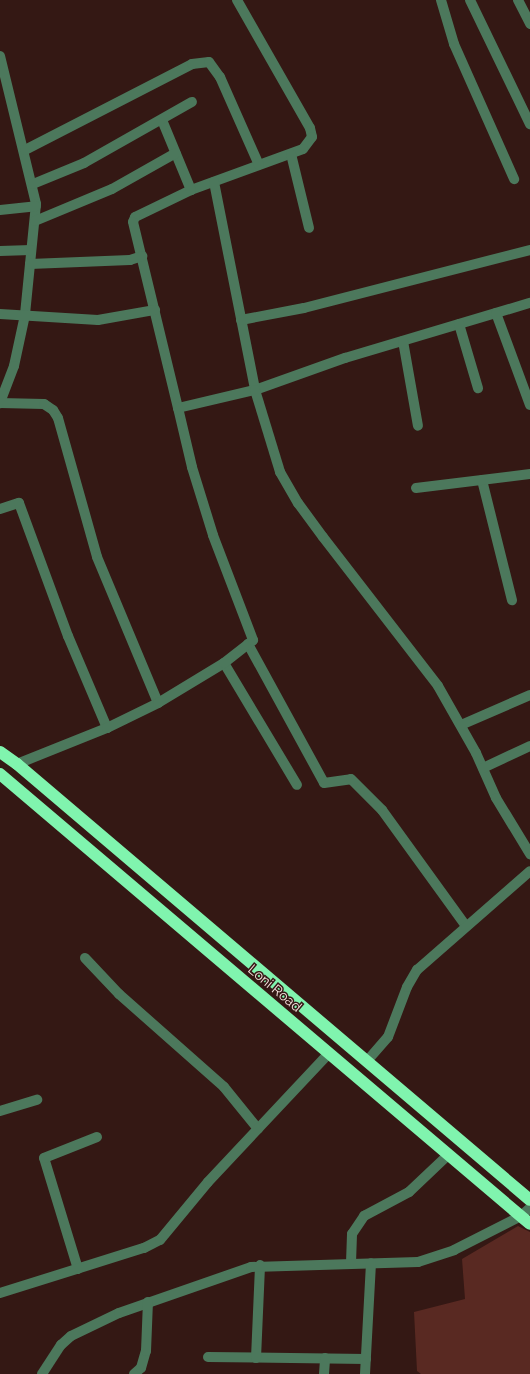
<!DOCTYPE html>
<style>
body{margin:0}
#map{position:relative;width:530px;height:1374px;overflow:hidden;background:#341814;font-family:Raleway,sans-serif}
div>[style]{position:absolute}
.green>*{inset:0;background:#592922}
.minor>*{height:10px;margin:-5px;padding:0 5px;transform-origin:5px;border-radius:5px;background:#4c785c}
.highway>*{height:12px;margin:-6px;padding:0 6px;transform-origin:6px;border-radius:6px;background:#80f4ae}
span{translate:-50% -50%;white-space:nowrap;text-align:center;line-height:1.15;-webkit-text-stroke:3px #341814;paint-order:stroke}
.street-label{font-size:14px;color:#f6e2de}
</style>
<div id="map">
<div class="green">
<div style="clip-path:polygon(518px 1226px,530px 1232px,530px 1374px,421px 1374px,417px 1371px,414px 1312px,465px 1299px,462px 1259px)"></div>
</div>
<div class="minor">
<div style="left:237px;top:0;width:147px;rotate:60.3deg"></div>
<div style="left:310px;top:128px;width:9px;rotate:77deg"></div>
<div style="left:312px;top:137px;width:15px;rotate:127deg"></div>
<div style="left:303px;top:149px;width:119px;rotate:159.9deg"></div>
<div style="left:191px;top:190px;width:62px;rotate:154.3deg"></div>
<div style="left:135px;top:217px;width:5px;rotate:112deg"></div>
<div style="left:133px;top:222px;width:191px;rotate:76.4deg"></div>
<div style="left:178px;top:408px;width:79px;rotate:-13.2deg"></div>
<div style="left:255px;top:390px;width:96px;rotate:-19.6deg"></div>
<div style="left:345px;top:358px;width:193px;rotate:-16.6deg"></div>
<div style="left:441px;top:0;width:46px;rotate:73.5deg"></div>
<div style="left:454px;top:44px;width:148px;rotate:66deg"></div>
<div style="left:470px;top:0;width:138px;rotate:64.2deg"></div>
<div style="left:518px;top:0;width:27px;rotate:63deg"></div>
<div style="left:0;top:56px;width:152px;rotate:76.3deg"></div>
<div style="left:36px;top:204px;width:112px;rotate:95.7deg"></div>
<div style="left:25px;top:315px;width:52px;rotate:102.2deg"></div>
<div style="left:14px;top:366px;width:40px;rotate:111deg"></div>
<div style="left:162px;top:120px;width:76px;rotate:67.5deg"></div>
<div style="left:25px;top:150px;width:188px;rotate:-27.2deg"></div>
<div style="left:192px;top:64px;width:17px;rotate:-7deg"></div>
<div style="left:209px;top:62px;width:19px;rotate:54deg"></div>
<div style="left:220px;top:77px;width:96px;rotate:66.1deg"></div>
<div style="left:291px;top:154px;width:76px;rotate:76.3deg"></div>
<div style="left:214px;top:182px;width:212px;rotate:78.8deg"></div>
<div style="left:255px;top:390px;width:86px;rotate:73deg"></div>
<div style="left:280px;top:472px;width:36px;rotate:60deg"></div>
<div style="left:298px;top:503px;width:42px;rotate:53.7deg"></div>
<div style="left:323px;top:537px;width:188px;rotate:52.3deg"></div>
<div style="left:438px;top:686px;width:77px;rotate:60.4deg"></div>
<div style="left:476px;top:753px;width:49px;rotate:66deg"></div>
<div style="left:496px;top:798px;width:66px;rotate:58.7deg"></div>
<div style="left:33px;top:184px;width:55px;rotate:-22.4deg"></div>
<div style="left:84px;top:163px;width:124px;rotate:-29.5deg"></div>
<div style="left:0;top:210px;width:36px;rotate:-6deg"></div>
<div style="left:35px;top:221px;width:83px;rotate:-22.6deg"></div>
<div style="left:112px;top:189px;width:73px;rotate:-29.4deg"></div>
<div style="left:0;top:251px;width:31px;rotate:-2deg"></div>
<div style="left:30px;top:264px;width:100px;rotate:-2.3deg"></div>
<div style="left:130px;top:260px;width:13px;rotate:-18deg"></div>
<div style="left:496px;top:313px;width:98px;rotate:69.7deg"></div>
<div style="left:0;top:314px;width:98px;rotate:3.5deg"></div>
<div style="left:98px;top:320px;width:58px;rotate:-10deg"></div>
<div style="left:241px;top:320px;width:64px;rotate:-10.8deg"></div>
<div style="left:304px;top:308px;width:233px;rotate:-14.4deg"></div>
<div style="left:459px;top:324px;width:67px;rotate:73.5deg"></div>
<div style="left:403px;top:341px;width:86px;rotate:80deg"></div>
<div style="left:0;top:403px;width:44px;rotate:1.3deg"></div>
<div style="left:44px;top:404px;width:11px;rotate:34deg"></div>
<div style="left:53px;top:410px;width:9px;rotate:58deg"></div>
<div style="left:58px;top:418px;width:144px;rotate:74.3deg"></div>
<div style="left:97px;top:557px;width:158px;rotate:67.3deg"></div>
<div style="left:482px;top:480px;width:124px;rotate:76deg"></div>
<div style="left:416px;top:488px;width:115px;rotate:-7deg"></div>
<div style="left:0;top:509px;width:20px;rotate:-18deg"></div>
<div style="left:19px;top:503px;width:142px;rotate:69.8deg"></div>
<div style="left:68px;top:636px;width:100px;rotate:67deg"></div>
<div style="left:248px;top:644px;width:158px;rotate:61.3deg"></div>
<div style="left:324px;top:783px;width:27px;rotate:-8deg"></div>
<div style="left:351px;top:779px;width:44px;rotate:45deg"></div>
<div style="left:382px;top:810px;width:143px;rotate:54.1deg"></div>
<div style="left:224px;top:663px;width:142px;rotate:59.1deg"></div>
<div style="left:461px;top:725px;width:75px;rotate:-23.5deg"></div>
<div style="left:17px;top:764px;width:97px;rotate:-21.8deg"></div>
<div style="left:107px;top:728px;width:57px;rotate:-26.1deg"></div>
<div style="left:158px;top:703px;width:77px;rotate:-31.2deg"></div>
<div style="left:224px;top:663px;width:37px;rotate:-38deg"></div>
<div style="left:253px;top:640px;width:112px;rotate:-110.9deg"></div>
<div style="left:213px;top:535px;width:71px;rotate:-107.2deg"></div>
<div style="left:192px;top:467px;width:61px;rotate:-103.3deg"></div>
<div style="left:483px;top:768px;width:52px;rotate:-25.1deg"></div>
<div style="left:85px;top:958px;width:50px;rotate:46.6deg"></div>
<div style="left:119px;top:994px;width:140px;rotate:41.5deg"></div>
<div style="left:224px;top:1087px;width:54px;rotate:51deg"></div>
<div style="left:367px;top:1061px;width:32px;rotate:-49deg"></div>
<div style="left:388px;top:1037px;width:53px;rotate:-69.2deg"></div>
<div style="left:407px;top:987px;width:20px;rotate:-60deg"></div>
<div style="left:417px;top:970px;width:150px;rotate:-41.2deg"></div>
<div style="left:0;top:1111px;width:39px;rotate:-17deg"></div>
<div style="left:351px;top:1263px;width:29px;rotate:-88deg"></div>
<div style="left:352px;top:1234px;width:22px;rotate:-56deg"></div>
<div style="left:364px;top:1216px;width:51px;rotate:-28.1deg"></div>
<div style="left:409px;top:1192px;width:54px;rotate:-43.5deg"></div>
<div style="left:78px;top:1269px;width:116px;rotate:-107deg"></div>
<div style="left:44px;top:1158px;width:57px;rotate:-21.6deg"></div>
<div style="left:0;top:1293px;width:151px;rotate:-17.4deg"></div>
<div style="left:144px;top:1248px;width:18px;rotate:-27deg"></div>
<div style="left:160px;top:1240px;width:75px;rotate:-50.4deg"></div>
<div style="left:208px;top:1182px;width:177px;rotate:-46.8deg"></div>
<div style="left:208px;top:1357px;width:158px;rotate:0.7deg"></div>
<div style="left:256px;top:1358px;width:93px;rotate:-87.5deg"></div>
<div style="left:42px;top:1374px;width:35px;rotate:-57deg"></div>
<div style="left:61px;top:1345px;width:13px;rotate:-42deg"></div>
<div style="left:71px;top:1336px;width:53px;rotate:-25.6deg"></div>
<div style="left:119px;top:1313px;width:140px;rotate:-19.2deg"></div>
<div style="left:251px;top:1267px;width:167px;rotate:-1.7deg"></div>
<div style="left:418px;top:1262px;width:38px;rotate:-18deg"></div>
<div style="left:454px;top:1250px;width:75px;rotate:-26.9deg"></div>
<div style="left:521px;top:1216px;width:12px;rotate:-42deg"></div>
<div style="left:134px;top:1374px;width:9px;rotate:-41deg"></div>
<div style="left:141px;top:1368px;width:18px;rotate:-74deg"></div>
<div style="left:146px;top:1351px;width:49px;rotate:-87.7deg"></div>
<div style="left:324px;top:1374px;width:16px;rotate:-86deg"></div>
<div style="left:365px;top:1374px;width:111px;rotate:-86.9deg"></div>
</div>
<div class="highway">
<div style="left:0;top:752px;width:21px;rotate:35deg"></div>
<div style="left:17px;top:764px;width:673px;rotate:40.36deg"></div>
<div style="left:0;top:774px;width:695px;rotate:40.33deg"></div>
</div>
<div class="street-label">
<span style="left:275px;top:988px;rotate:40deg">Loni Road</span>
</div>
</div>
